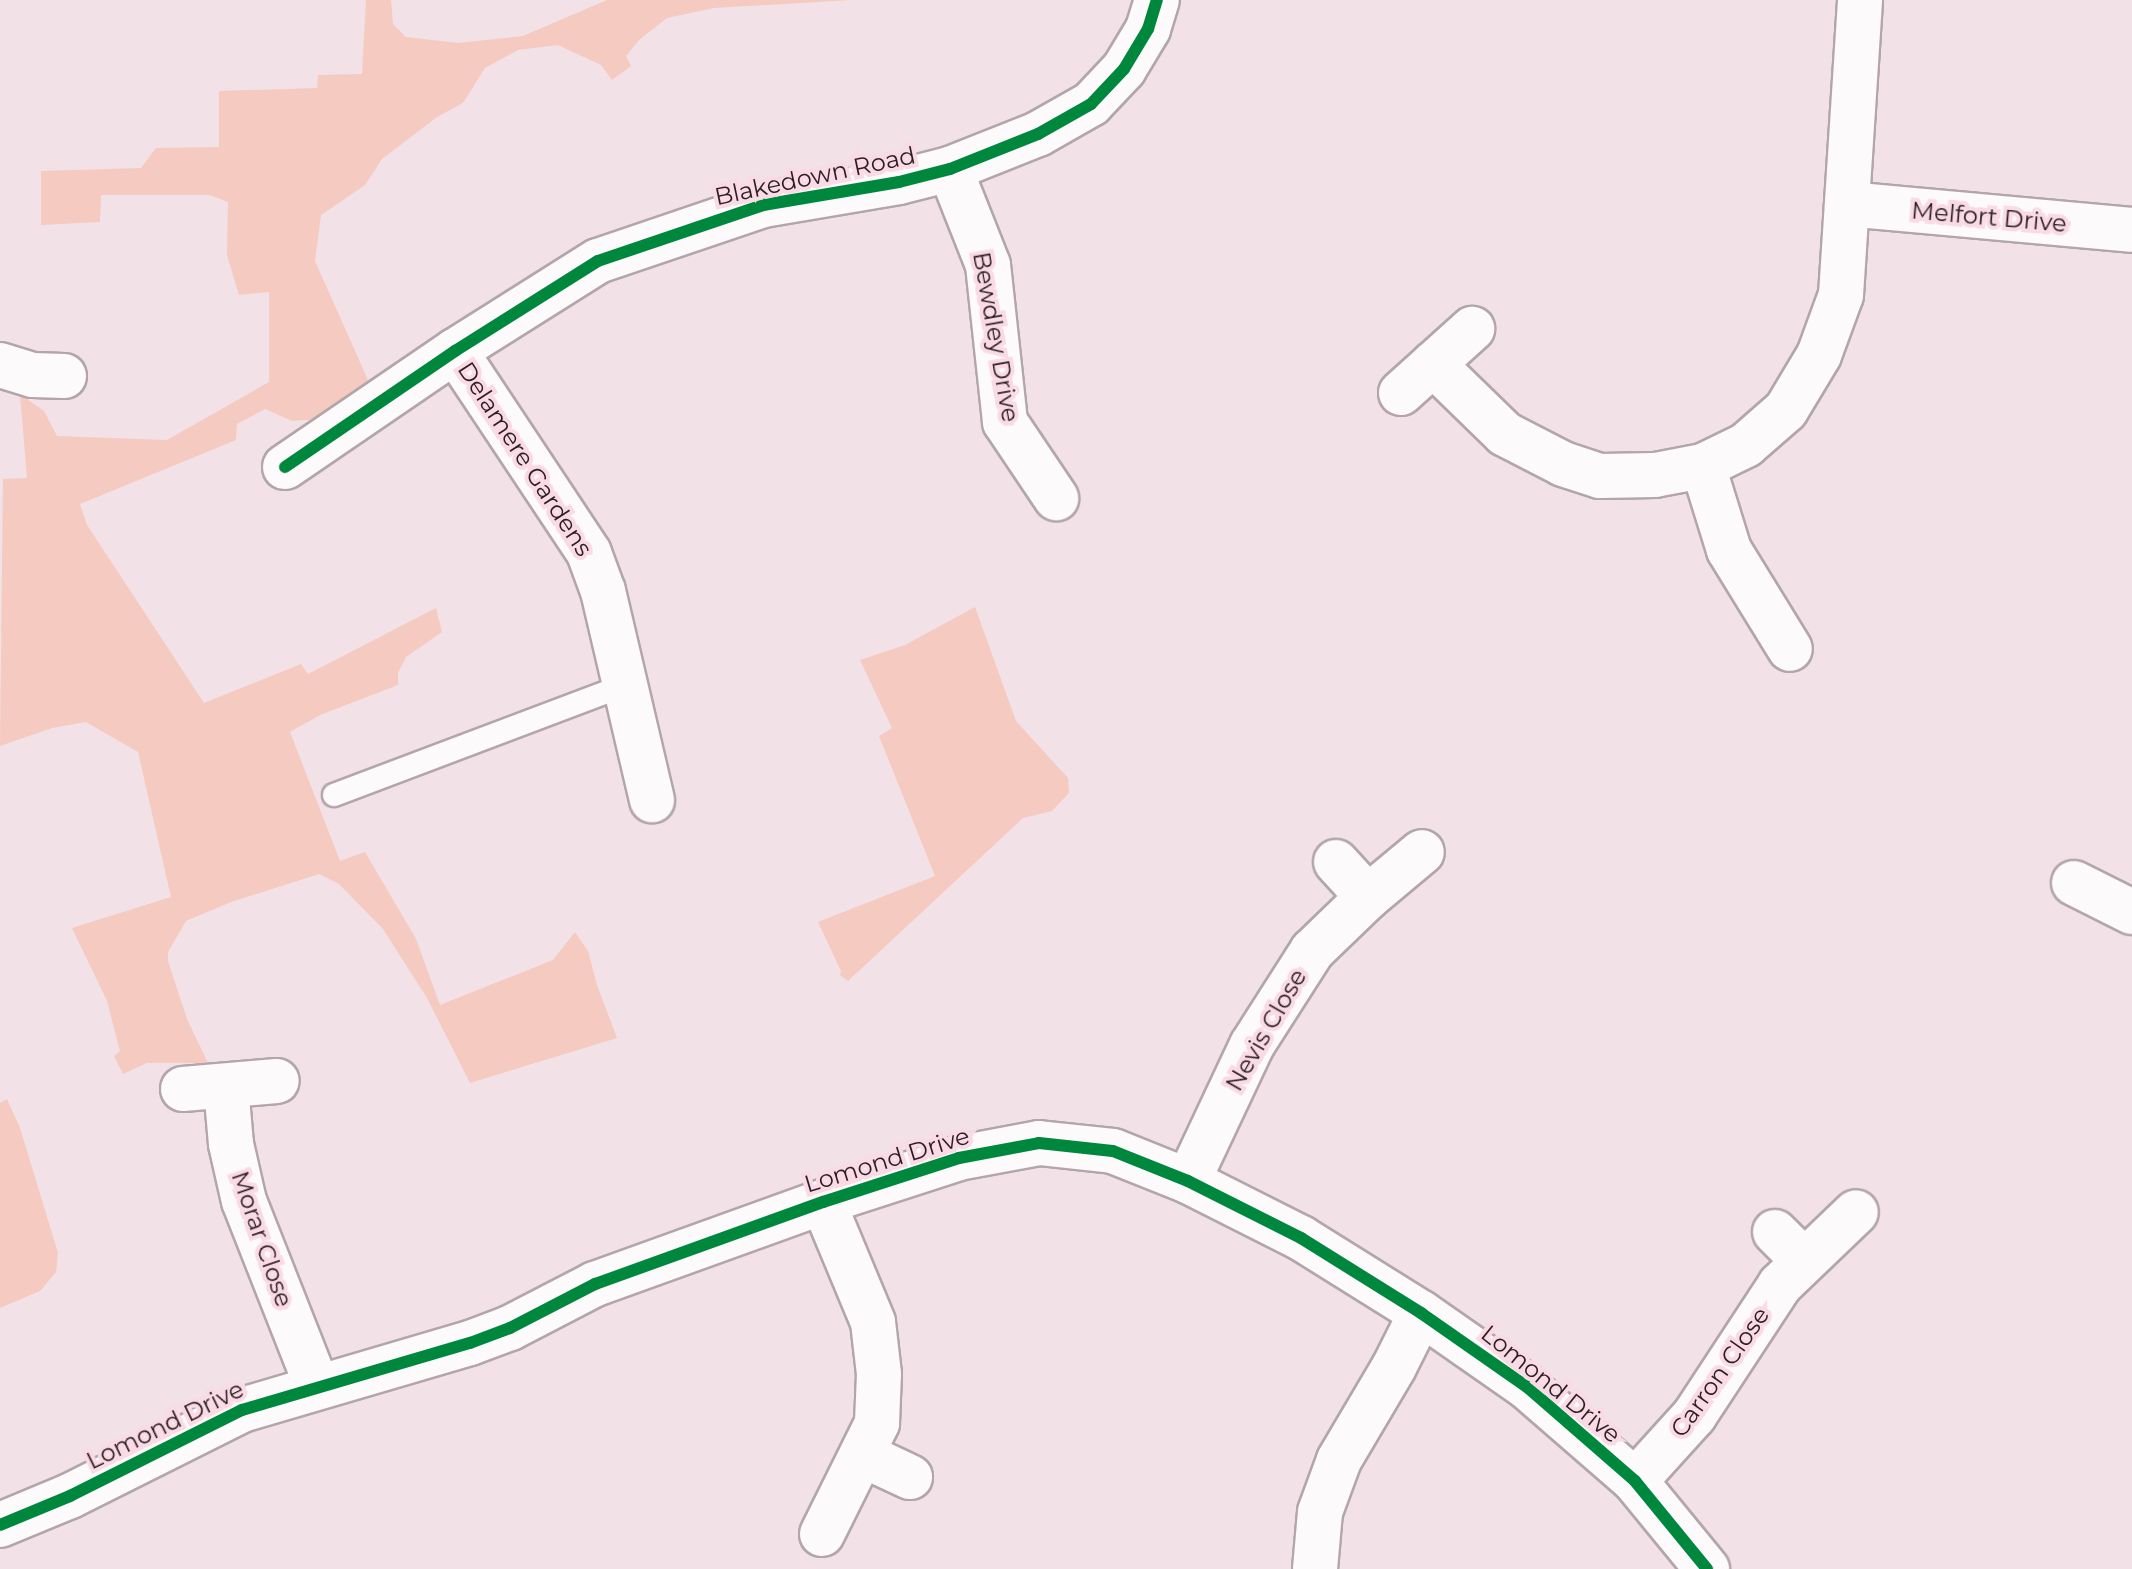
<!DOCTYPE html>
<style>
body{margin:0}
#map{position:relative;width:2132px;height:1569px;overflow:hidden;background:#f2e1e7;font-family:Montserrat,sans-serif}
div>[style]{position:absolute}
.green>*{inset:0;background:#f5cac0}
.roads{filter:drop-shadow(2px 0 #b3a6aa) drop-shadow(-2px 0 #b3a6aa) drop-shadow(0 2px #b3a6aa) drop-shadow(0 -2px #b3a6aa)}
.lane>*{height:22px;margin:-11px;padding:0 11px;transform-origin:11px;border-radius:11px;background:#fdfafb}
.street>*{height:44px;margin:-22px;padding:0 22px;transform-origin:22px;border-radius:22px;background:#fdfafb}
.cycleway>*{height:12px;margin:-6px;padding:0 6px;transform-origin:6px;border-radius:6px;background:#00873e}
span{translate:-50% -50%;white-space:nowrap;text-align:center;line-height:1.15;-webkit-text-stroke:8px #f9dae5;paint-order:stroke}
.street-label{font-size:24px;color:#2a1e23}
</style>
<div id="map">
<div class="green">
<div style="clip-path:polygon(366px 0,391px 0,393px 24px,406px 37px,458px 43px,523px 36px,607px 0,851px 0,714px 8px,667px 18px,639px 40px,626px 56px,631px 66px,612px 80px,601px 65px,558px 45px,518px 50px,485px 68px,463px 103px,437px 117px,382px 159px,365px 185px,321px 215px,315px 261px,368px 380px,354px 395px,321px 419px,292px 421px,265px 409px,237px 424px,236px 440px,80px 504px,87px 525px,204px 703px,301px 664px,308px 674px,436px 608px,442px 632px,406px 657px,398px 673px,398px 685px,320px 715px,290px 732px,340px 861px,365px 852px,416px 939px,440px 1005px,553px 960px,575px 932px,588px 951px,597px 985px,617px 1038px,470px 1083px,427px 998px,383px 929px,339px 884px,319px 874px,231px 902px,186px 921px,168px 952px,168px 961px,187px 1019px,208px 1063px,147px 1063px,123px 1074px,114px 1056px,120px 1051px,107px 1001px,72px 928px,171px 897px,138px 752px,86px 722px,52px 728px,0 746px,3px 479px,27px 478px,20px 394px,44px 411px,57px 436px,167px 440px,269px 382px,269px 292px,239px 295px,227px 255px,228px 202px,210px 195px,101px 195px,100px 222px,41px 225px,41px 171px,141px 168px,156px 148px,219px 147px,219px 91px,317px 88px,318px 75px,362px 74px)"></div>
<div style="clip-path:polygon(975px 607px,1016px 721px,1068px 778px,1069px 793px,1052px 811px,1023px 818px,848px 981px,840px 975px,841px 971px,818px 922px,935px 876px,879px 736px,892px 728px,860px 660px,905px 645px)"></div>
<div style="clip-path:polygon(7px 1099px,20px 1128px,58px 1253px,56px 1272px,40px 1291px,0 1308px,0 1103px)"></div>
</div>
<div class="roads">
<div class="lane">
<div style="left:334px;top:795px;width:311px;rotate:-20.7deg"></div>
</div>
<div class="street">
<div style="left:950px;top:169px;width:103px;rotate:68.4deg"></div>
<div style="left:988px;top:265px;width:158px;rotate:83.8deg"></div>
<div style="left:1005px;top:422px;width:92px;rotate:56.1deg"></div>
<div style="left:1847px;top:204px;width:286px;rotate:5.2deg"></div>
<div style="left:455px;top:351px;width:242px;rotate:56.4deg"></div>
<div style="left:589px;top:553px;width:40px;rotate:69.8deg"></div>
<div style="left:603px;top:591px;width:215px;rotate:76.8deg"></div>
<div style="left:1433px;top:364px;width:100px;rotate:44.2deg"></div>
<div style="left:1505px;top:434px;width:65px;rotate:27.3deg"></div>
<div style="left:1563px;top:464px;width:39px;rotate:18deg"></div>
<div style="left:1600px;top:476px;width:55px;rotate:-1deg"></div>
<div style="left:1655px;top:475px;width:49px;rotate:-10.6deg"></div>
<div style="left:1703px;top:466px;width:48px;rotate:-26deg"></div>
<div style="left:1746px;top:445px;width:53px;rotate:-41.2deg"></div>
<div style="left:1786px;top:410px;width:64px;rotate:-59deg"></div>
<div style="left:1819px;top:355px;width:64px;rotate:-69.9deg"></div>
<div style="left:1841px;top:295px;width:296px;rotate:-86.3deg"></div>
<div style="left:0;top:365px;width:34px;rotate:17deg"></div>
<div style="left:33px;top:375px;width:31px;rotate:2deg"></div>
<div style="left:1401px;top:393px;width:96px;rotate:-42deg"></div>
<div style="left:1703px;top:466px;width:88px;rotate:72.8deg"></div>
<div style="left:1729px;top:550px;width:116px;rotate:58.4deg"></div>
<div style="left:285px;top:467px;width:206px;rotate:-34.3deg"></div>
<div style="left:455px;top:351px;width:169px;rotate:-32.2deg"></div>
<div style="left:598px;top:261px;width:174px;rotate:-18.7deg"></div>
<div style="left:763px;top:205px;width:138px;rotate:-9.6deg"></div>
<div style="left:899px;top:182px;width:53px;rotate:-14.3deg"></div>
<div style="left:950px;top:169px;width:95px;rotate:-21.7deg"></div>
<div style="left:1038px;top:134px;width:61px;rotate:-29.5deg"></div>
<div style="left:1091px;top:104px;width:48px;rotate:-46.7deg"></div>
<div style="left:1124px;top:69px;width:47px;rotate:-59deg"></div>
<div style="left:1148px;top:29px;width:30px;rotate:-73deg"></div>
<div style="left:1336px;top:862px;width:47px;rotate:47.6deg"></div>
<div style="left:2074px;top:883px;width:65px;rotate:26.6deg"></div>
<div style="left:226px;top:1087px;width:57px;rotate:85deg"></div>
<div style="left:231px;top:1144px;width:58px;rotate:77.2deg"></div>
<div style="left:244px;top:1201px;width:199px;rotate:68.5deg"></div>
<div style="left:183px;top:1089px;width:94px;rotate:-4.9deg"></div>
<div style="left:1188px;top:1181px;width:150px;rotate:-64.8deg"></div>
<div style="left:1252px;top:1045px;width:112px;rotate:-57.4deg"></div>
<div style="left:1312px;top:951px;width:78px;rotate:-44deg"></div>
<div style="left:1368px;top:897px;width:70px;rotate:-39.8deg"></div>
<div style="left:1775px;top:1232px;width:41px;rotate:45deg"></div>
<div style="left:863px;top:1455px;width:52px;rotate:25.1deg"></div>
<div style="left:1635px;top:1481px;width:88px;rotate:-47.8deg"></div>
<div style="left:1694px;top:1416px;width:157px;rotate:-56.7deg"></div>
<div style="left:1780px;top:1285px;width:105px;rotate:-43.8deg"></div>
<div style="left:0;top:1525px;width:76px;rotate:-22.5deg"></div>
<div style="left:70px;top:1496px;width:192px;rotate:-26.6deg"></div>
<div style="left:242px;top:1410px;width:238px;rotate:-16.4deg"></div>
<div style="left:470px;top:1343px;width:43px;rotate:-20.6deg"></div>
<div style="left:510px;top:1328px;width:96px;rotate:-27.4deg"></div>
<div style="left:595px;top:1284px;width:242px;rotate:-19.8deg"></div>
<div style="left:823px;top:1202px;width:143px;rotate:-17.9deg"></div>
<div style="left:959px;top:1158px;width:81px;rotate:-10.6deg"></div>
<div style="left:1039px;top:1143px;width:74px;rotate:6.2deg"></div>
<div style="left:1113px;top:1151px;width:81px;rotate:21.8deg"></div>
<div style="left:1188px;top:1181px;width:127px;rotate:26.8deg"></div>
<div style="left:1301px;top:1238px;width:142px;rotate:32deg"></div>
<div style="left:1421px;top:1313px;width:129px;rotate:34.9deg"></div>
<div style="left:1527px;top:1387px;width:143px;rotate:41deg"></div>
<div style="left:1635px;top:1481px;width:114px;rotate:50.7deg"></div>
<div style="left:822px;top:1534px;width:124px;rotate:-63.6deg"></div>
<div style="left:877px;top:1423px;width:49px;rotate:-87.7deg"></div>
<div style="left:879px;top:1374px;width:52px;rotate:-96.6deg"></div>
<div style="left:873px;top:1322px;width:130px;rotate:-112.6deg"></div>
<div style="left:1315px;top:1569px;width:57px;rotate:-85deg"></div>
<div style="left:1320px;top:1512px;width:55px;rotate:-69.9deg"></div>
<div style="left:1339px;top:1460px;width:108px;rotate:-59.4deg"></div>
<div style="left:1394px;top:1367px;width:60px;rotate:-63.4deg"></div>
</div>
</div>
<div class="cycleway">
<div style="left:285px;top:467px;width:206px;rotate:-34.3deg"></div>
<div style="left:455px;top:351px;width:169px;rotate:-32.2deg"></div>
<div style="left:598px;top:261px;width:174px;rotate:-18.7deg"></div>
<div style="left:763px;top:205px;width:138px;rotate:-9.6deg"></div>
<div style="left:899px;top:182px;width:53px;rotate:-14.3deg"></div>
<div style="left:950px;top:169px;width:95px;rotate:-21.7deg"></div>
<div style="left:1038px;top:134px;width:61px;rotate:-29.5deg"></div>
<div style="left:1091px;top:104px;width:48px;rotate:-46.7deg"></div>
<div style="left:1124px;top:69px;width:47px;rotate:-59deg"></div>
<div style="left:1148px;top:29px;width:30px;rotate:-73deg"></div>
<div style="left:0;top:1525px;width:76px;rotate:-22.5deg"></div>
<div style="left:70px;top:1496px;width:192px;rotate:-26.6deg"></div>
<div style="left:242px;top:1410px;width:238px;rotate:-16.4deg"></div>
<div style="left:470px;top:1343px;width:43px;rotate:-20.6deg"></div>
<div style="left:510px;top:1328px;width:96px;rotate:-27.4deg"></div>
<div style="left:595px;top:1284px;width:242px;rotate:-19.8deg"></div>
<div style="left:823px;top:1202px;width:143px;rotate:-17.9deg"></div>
<div style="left:959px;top:1158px;width:81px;rotate:-10.6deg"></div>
<div style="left:1039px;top:1143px;width:74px;rotate:6.2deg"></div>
<div style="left:1113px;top:1151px;width:81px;rotate:21.8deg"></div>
<div style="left:1188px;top:1181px;width:127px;rotate:26.8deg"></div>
<div style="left:1301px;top:1238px;width:142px;rotate:32deg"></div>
<div style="left:1421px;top:1313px;width:129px;rotate:34.9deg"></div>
<div style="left:1527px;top:1387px;width:143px;rotate:41deg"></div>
<div style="left:1635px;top:1481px;width:114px;rotate:50.7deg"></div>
</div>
<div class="street-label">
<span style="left:815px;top:176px;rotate:-12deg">Blakedown Road</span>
<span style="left:1989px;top:217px;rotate:5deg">Melfort Drive</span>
<span style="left:996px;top:337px;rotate:80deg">Bewdley Drive</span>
<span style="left:525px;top:459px;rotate:57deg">Delamere Gardens</span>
<span style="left:1266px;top:1030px;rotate:-60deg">Nevis Close</span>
<span style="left:887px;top:1160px;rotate:-17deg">Lomond Drive</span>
<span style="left:262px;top:1239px;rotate:71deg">Morar Close</span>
<span style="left:1720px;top:1372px;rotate:-55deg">Carron Close</span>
<span style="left:1551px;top:1384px;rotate:39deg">Lomond Drive</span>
<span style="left:165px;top:1425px;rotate:-26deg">Lomond Drive</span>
</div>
</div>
